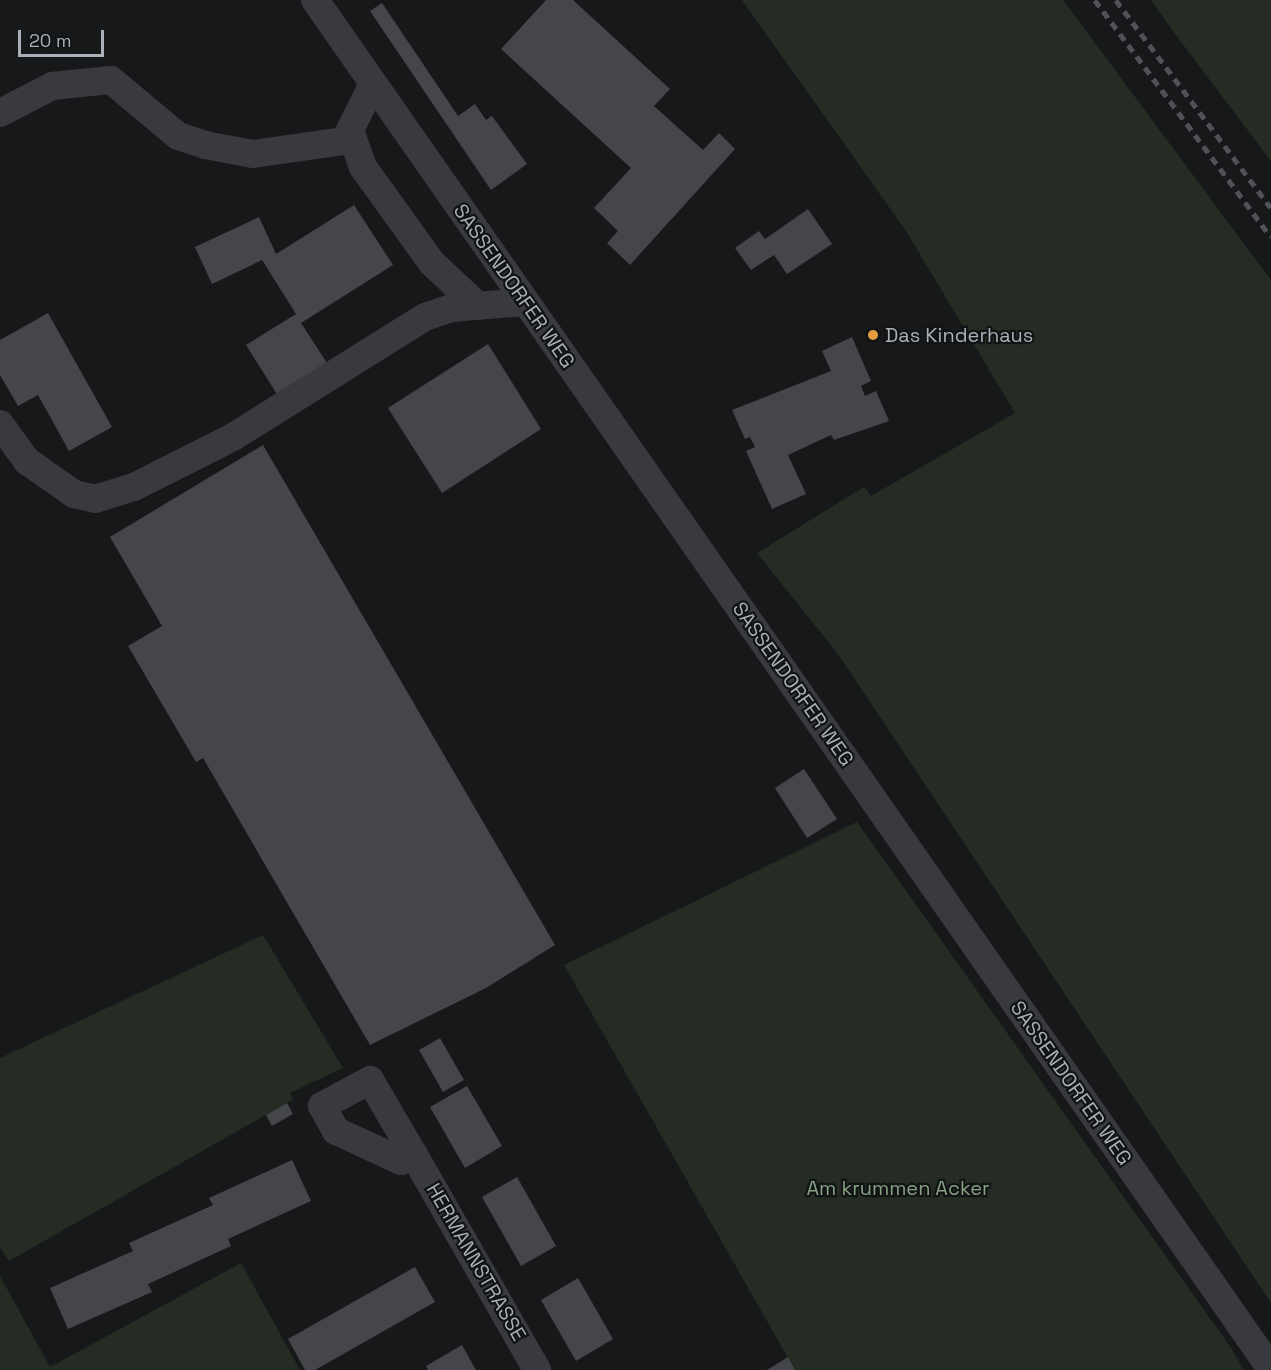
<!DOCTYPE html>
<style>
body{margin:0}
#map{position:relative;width:1271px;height:1370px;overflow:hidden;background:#171819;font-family:"Space Grotesk",sans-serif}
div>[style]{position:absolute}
.green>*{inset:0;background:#242c24}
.building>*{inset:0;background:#454649}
.minor>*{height:28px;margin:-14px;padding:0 14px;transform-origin:14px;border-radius:14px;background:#393a3e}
.rail>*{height:4.5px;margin-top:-2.25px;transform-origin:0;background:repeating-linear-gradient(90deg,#505257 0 8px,transparent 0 14px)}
.dots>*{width:16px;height:16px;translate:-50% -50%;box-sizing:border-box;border:3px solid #121314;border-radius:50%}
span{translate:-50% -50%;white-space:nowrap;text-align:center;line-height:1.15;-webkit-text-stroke:4.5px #121314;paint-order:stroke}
.street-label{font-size:20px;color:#abb0b8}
.poi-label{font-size:20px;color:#abb0b8}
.left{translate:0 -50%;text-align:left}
.park-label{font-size:20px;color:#85a283}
.scale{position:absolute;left:18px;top:30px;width:86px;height:27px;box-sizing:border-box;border:3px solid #abb0b8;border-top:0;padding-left:8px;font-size:18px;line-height:21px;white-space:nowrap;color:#abb0b8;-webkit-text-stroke:4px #121314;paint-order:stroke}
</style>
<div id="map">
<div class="green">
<div style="clip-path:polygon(742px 0,1063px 0,1271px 280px,1271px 1303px,838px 654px,757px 553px,864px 487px,871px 496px,1015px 413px,906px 231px)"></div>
<div style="clip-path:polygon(1151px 0,1271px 0,1271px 161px,1181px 42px)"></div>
<div style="clip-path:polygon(857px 822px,1229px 1345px,1244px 1370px,795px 1370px,564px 965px)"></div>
<div style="clip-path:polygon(263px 935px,343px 1068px,290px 1093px,293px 1099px,287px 1103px,9px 1261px,0 1247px,0 1058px)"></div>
<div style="clip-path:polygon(241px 1263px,300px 1370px,0 1370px,0 1276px,50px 1367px)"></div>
</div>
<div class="building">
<div style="clip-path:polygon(546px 0,573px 0,670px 89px,654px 106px,703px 150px,719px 133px,735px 149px,630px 265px,607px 243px,618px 231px,594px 208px,631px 168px,501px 49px)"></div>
<div style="clip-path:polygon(382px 3px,458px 116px,475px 104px,486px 120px,492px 116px,527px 164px,491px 190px,370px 11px)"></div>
<div style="clip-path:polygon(354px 205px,393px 265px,301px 323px,327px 363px,277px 394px,246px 345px,296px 314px,262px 260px,212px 284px,195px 247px,259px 217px,276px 254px)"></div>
<div style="clip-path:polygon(808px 209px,832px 244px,787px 274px,774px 255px,751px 270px,735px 248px,759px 231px,765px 239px)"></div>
<div style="clip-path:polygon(48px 313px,112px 427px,69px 451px,38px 395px,18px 406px,0 375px,0 340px)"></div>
<div style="clip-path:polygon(852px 337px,871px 381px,861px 386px,865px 396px,876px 391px,889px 421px,834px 440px,831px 435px,788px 455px,806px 494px,772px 509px,746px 451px,755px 447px,750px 437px,745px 439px,732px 410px,831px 371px,822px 351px)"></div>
<div style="clip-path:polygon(488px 344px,541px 429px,442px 493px,388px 408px)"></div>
<div style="clip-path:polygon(263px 445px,555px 945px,486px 988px,370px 1045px,203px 758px,196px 762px,128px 646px,162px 626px,110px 537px)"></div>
<div style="clip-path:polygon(804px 769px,837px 819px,807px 838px,775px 788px)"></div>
<div style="clip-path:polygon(440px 1038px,464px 1080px,443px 1092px,419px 1050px)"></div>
<div style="clip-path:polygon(467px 1086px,502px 1146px,465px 1168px,430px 1107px)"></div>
<div style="clip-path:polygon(287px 1103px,293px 1114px,272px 1126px,266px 1115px)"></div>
<div style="clip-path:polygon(292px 1160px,311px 1201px,228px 1239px,231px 1246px,148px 1284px,152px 1292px,68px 1329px,50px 1288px,133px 1251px,129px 1243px,213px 1205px,209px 1198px)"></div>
<div style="clip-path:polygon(517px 1177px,556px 1246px,521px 1266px,482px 1197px)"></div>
<div style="clip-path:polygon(415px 1267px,435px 1302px,315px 1370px,305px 1370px,288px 1339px)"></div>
<div style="clip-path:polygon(578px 1278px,613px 1339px,576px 1361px,541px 1300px)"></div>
<div style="clip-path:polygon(462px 1345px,476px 1370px,428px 1370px,426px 1366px)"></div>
<div style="clip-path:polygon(788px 1357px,795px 1370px,767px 1370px)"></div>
</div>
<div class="minor">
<div style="left:315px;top:0;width:1670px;rotate:55.07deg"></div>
<div style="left:373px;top:84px;width:51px;rotate:116.6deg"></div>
<div style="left:350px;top:130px;width:39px;rotate:71deg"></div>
<div style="left:363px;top:167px;width:118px;rotate:54.3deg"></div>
<div style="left:432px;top:263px;width:63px;rotate:43.1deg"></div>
<div style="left:0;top:113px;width:59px;rotate:-27.4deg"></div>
<div style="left:52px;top:86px;width:59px;rotate:-5.8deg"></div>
<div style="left:111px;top:80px;width:87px;rotate:39.9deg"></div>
<div style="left:178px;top:136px;width:28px;rotate:18deg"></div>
<div style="left:205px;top:145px;width:49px;rotate:10.6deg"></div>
<div style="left:253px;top:154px;width:98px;rotate:-8.2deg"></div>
<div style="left:0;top:424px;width:46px;rotate:53.9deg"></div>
<div style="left:27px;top:461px;width:57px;rotate:35.1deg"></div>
<div style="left:74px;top:494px;width:22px;rotate:13deg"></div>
<div style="left:95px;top:499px;width:41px;rotate:-17.1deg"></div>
<div style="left:134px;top:487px;width:111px;rotate:-26.8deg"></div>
<div style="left:233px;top:437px;width:226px;rotate:-32deg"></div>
<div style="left:425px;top:317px;width:28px;rotate:-19deg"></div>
<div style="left:451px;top:308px;width:74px;rotate:-4.6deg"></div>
<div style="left:414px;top:1155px;width:14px;rotate:155deg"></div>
<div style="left:401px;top:1161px;width:72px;rotate:-155.2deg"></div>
<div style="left:336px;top:1131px;width:29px;rotate:-119deg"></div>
<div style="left:322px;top:1106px;width:55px;rotate:-28.4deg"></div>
<div style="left:370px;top:1080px;width:87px;rotate:59.6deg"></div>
<div style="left:414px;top:1155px;width:248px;rotate:60.2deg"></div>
</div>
<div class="rail">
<div style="left:1095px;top:0;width:295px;rotate:53.4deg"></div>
<div style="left:1116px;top:0;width:259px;rotate:53.3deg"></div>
</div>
<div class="dots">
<div style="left:873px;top:335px;background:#e69c42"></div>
</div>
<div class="street-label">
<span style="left:514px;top:286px;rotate:55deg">SASSENDORFER WEG</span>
<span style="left:793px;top:684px;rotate:55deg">SASSENDORFER WEG</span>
<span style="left:1071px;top:1083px;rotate:55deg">SASSENDORFER WEG</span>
<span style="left:476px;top:1262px;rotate:60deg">HERMANNSTRASSE</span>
</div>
<div class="poi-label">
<span class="left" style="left:885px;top:335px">Das Kinderhaus</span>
</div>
<div class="park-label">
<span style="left:898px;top:1188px">Am krummen Acker</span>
</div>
<div class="scale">20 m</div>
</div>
